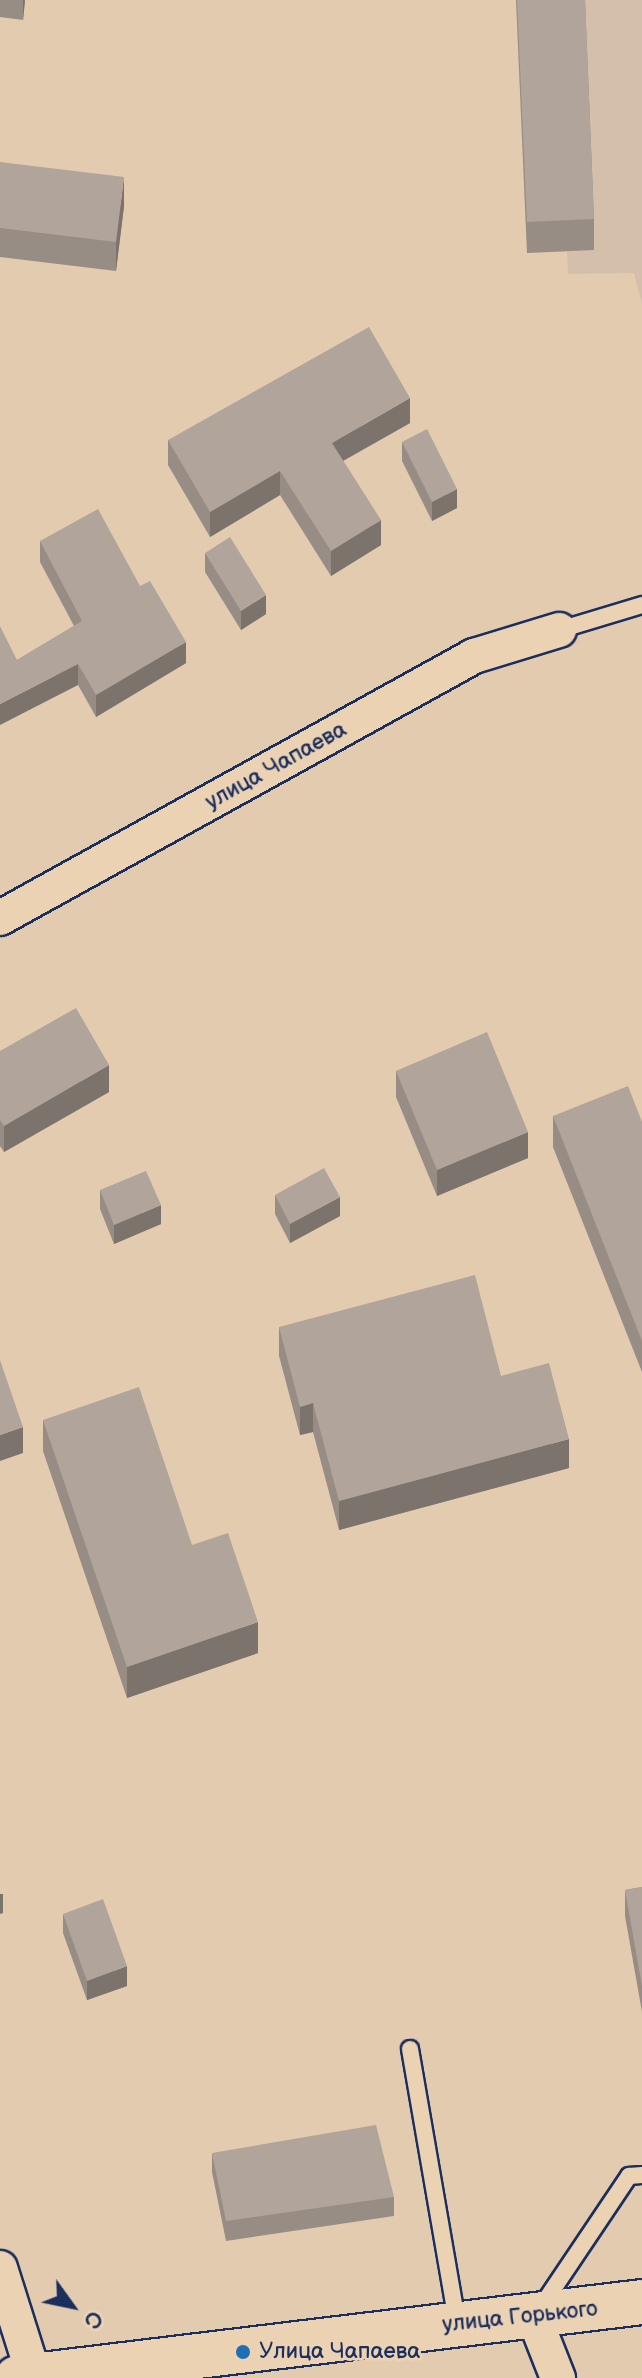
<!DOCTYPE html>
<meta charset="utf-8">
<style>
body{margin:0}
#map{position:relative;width:642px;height:2378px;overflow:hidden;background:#e3cbb0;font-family:"Balsamiq Sans",sans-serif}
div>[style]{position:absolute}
.built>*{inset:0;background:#d4bfaa}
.roads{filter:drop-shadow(2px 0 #1b2f5e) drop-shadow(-2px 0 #1b2f5e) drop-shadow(0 2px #1b2f5e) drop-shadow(0 -2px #1b2f5e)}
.lane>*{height:16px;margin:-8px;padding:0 8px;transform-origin:8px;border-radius:8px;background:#ebd2b3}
.street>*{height:34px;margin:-17px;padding:0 17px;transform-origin:17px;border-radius:17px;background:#ebd2b3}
.primary>*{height:44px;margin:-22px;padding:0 22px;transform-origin:22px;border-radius:22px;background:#ebd2b3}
.wall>*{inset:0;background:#978d85}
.shaded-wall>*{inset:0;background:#7b736c}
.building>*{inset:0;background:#b0a49b}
.dots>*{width:22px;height:22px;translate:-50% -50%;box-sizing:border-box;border:4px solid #ebd2b3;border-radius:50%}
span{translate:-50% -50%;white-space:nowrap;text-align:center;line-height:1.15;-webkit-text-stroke:6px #ebd2b3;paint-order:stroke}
.street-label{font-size:22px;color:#1b2f5e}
.poi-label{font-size:22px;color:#1b2f5e}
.left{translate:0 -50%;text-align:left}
.north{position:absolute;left:32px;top:2266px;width:80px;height:80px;-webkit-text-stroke:6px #ebd2b3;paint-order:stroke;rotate:123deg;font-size:22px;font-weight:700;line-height:32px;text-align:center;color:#1b2f5e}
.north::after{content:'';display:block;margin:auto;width:28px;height:36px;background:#1b2f5e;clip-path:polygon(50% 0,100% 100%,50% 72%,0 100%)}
</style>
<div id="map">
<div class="built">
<div style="clip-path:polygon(516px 0,642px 0,642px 304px,634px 273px,568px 274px,567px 251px,527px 253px)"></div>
</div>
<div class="roads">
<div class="lane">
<div style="left:559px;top:630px;width:87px;rotate:-16.8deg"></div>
<div style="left:410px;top:2049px;width:277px;rotate:80.2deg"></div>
<div style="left:541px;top:2307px;width:158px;rotate:-56.1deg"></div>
<div style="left:629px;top:2176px;width:13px;rotate:-4deg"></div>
</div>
<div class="street">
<div style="left:0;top:918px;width:542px;rotate:-28.93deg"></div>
<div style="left:474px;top:656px;width:89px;rotate:-17deg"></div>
<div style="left:0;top:2268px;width:113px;rotate:72.5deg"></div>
<div style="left:534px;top:2317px;width:66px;rotate:68.5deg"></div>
</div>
<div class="primary">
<div style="left:17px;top:2378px;width:630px;rotate:-6.93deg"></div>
</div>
</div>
<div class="wall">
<div style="clip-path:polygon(0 0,25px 0,23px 20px,0 17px)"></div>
<div style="clip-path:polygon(516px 0,585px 0,594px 219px,594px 250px,527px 253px)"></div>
<div style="clip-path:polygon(0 162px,124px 206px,116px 271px,0 257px)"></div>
<div style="clip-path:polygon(410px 423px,343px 461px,381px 545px,331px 576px,280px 495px,210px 537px,168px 465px,168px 440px)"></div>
<div style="clip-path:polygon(402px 442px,457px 508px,432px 521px,402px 461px)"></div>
<div style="clip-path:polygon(40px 541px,140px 586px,186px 663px,96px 717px,78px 685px,17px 660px,74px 626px,40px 562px)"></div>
<div style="clip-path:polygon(205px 553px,266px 614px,241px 630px,205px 572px)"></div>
<div style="clip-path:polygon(0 1051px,109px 1092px,4px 1152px,0 1146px)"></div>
<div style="clip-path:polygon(396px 1071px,528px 1158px,437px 1196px,396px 1097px)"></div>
<div style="clip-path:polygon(553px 1116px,642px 1122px,642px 1372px,553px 1147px)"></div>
<div style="clip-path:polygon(100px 1190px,161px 1224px,114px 1244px,100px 1209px)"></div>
<div style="clip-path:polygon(275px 1195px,340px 1216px,290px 1243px,275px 1214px)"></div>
<div style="clip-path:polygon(279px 1327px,501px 1376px,569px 1468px,339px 1530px,313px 1432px,300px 1435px,279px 1356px)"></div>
<div style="clip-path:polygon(43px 1420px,192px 1545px,258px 1653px,127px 1698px,43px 1451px)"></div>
<div style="clip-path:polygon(642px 1887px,642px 2012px,625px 1916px,625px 1890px)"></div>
<div style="clip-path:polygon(63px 1914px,127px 1986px,87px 2000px,63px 1933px)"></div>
<div style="clip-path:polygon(212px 2153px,394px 2197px,394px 2216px,226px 2241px,212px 2172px)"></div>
</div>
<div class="shaded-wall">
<div style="clip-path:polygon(23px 0,25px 0,23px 20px)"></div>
<div style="clip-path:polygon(124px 177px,124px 206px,116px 271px,116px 242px)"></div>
<div style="clip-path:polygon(410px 398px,410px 423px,332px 467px,332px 443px)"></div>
<div style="clip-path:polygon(280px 471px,280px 495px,210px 537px,210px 512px)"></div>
<div style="clip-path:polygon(457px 489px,457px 508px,432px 521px,432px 502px)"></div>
<div style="clip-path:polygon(381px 520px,381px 545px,331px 576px,331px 551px)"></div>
<div style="clip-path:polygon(266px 595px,266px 614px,241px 630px,241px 611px)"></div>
<div style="clip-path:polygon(186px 642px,186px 663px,96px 717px,96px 695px)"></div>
<div style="clip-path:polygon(78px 664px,78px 685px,0 725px,0 704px)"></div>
<div style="clip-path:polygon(109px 1065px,109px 1092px,4px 1152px,4px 1126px)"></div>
<div style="clip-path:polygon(528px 1132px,528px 1158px,437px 1196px,437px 1170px)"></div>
<div style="clip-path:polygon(340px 1197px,340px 1216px,290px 1243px,290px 1224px)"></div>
<div style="clip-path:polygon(161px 1205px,161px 1224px,114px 1244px,114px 1225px)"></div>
<div style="clip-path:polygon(313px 1403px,313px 1432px,300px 1435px,300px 1407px)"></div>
<div style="clip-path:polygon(23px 1427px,23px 1453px,0 1461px,0 1435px)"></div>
<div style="clip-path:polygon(569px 1439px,569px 1468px,339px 1530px,339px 1501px)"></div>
<div style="clip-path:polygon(258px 1622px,258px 1653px,127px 1698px,127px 1667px)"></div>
<div style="clip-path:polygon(0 1894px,3px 1894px,3px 1913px,0 1914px)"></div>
<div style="clip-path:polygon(127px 1966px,127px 1986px,87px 2000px,87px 1981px)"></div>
</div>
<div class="building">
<div style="clip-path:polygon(517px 0,585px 0,594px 219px,527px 222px)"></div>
<div style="clip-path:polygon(0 162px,124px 177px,116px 242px,0 228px)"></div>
<div style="clip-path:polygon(369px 327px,410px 398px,332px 443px,381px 520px,331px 551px,280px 471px,210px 512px,168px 440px)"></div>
<div style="clip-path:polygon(427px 429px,457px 489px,432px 502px,402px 442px)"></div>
<div style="clip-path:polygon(98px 509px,140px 586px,150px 581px,186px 642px,96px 695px,78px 664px,0 704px,0 626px,17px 660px,82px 621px,40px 541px)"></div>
<div style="clip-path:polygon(230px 537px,266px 595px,241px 611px,205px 553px)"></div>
<div style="clip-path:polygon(76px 1008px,109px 1065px,4px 1126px,0 1120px,0 1051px)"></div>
<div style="clip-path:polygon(487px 1032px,528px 1132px,437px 1170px,396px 1071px)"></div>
<div style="clip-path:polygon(628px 1086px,642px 1122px,642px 1341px,553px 1116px)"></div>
<div style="clip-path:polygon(324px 1168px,340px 1197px,290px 1224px,275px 1195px)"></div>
<div style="clip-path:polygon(146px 1171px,161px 1205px,114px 1225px,100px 1190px)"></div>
<div style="clip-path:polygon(475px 1275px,501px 1376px,549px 1363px,569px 1439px,339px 1501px,313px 1403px,300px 1407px,279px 1327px)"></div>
<div style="clip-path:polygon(0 1360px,23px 1427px,0 1435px)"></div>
<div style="clip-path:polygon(139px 1387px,192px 1545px,228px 1533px,258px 1622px,127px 1667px,43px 1420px)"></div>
<div style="clip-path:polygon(642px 1887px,642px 1986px,625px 1890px)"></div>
<div style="clip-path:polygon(103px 1899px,127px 1966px,87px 1981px,63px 1914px)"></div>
<div style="clip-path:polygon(376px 2125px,394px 2197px,226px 2221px,212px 2153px)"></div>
</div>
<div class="dots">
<div style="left:243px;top:2352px;background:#1f6fb2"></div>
</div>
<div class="street-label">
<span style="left:276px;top:766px;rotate:-29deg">улица Чапаева</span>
<span style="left:520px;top:2317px;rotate:-6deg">улица Горького</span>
</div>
<div class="poi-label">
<span class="left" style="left:259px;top:2352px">Улица Чапаева</span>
</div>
<div class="north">С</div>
</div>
